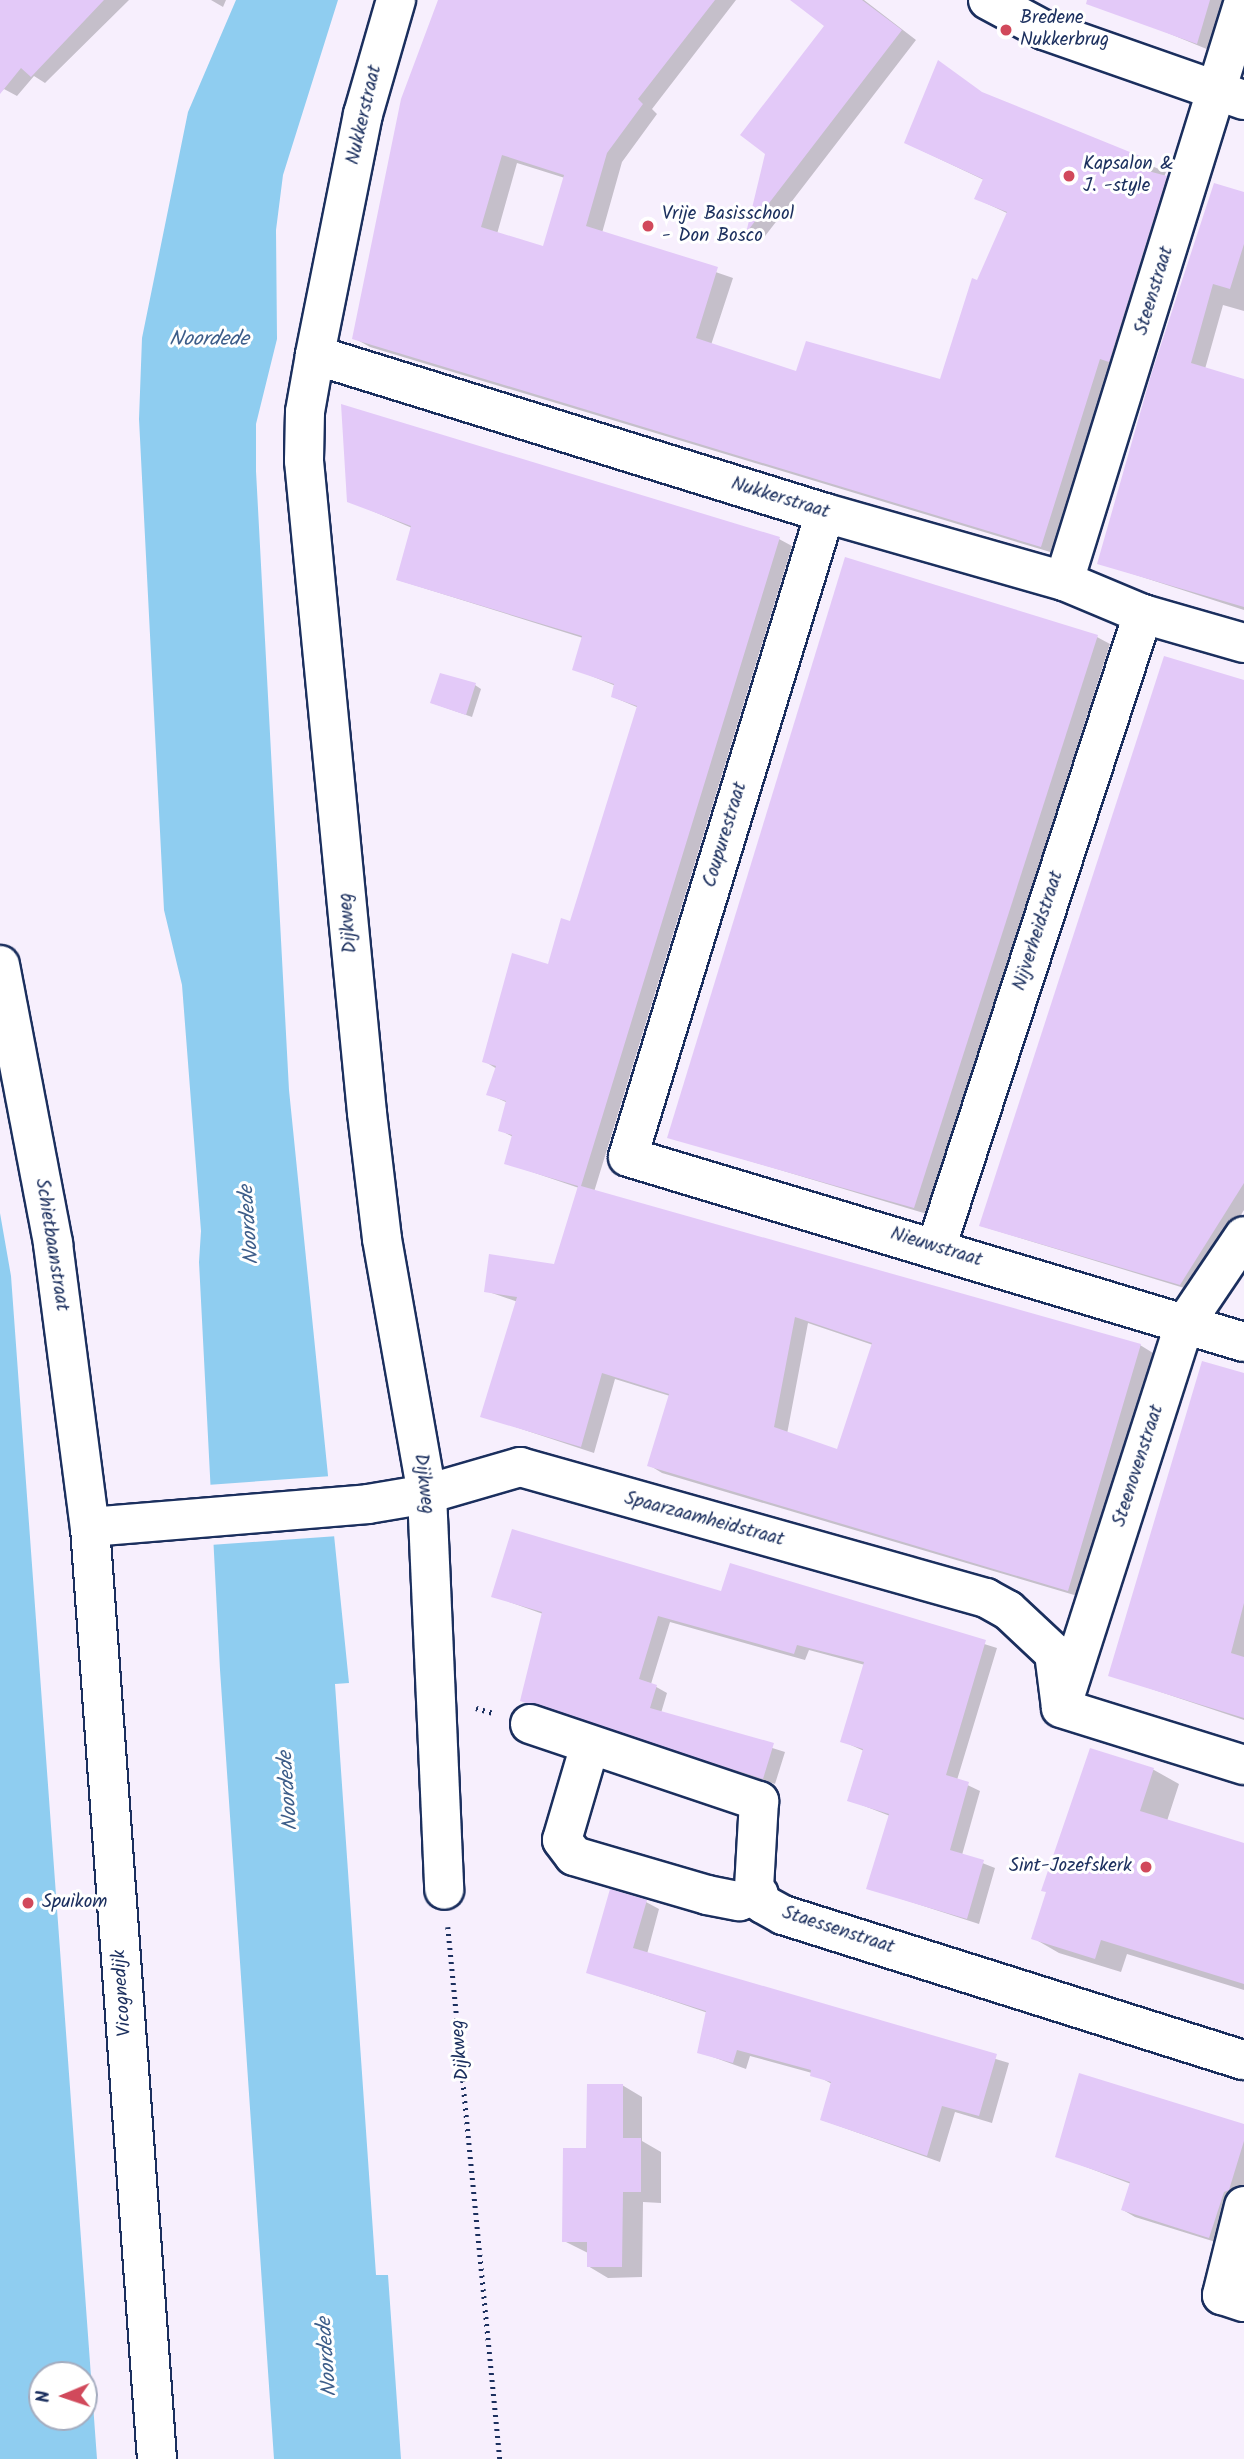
<!DOCTYPE html>
<style>
body{margin:0}
#map{position:relative;width:1244px;height:2459px;overflow:hidden;background:#f7effd;font-family:Kalam,sans-serif}
div>[style]{position:absolute}
.water>*{inset:0;background:#8fcdf0}
.pier>*{inset:0;background:#f7effd}
.shadow>*{inset:0;background:#0003}
.building>*{inset:0;background:#e3c9f8}
.path>*{height:4.5px;margin-top:-2.25px;transform-origin:0;background:repeating-linear-gradient(90deg,#1b2f5e 0 2px,transparent 0 7px)}
.roads{filter:drop-shadow(2px 0 #1b2f5e) drop-shadow(-2px 0 #1b2f5e) drop-shadow(0 2px #1b2f5e) drop-shadow(0 -2px #1b2f5e)}
.minor>*{height:38px;margin:-19px;padding:0 19px;transform-origin:19px;border-radius:19px;background:#fff}
.dots>*{width:19px;height:19px;translate:-50% -50%;box-sizing:border-box;border:4px solid #fff;border-radius:50%}
span{translate:-50% -50%;white-space:nowrap;text-align:center;line-height:1.15;-webkit-text-stroke:6px #fff;paint-order:stroke}
.poi-label{font-size:19px;color:#1b2f5e}
.left{translate:0 -50%;text-align:left}
.right{translate:-100% -50%;text-align:right}
.street-label{font-size:19px;color:#1b2f5e}
.water-label{font-size:21px;color:#3e5e8a;font-style:italic}
.north{position:absolute;left:28px;top:2361px;width:70px;height:70px;box-sizing:border-box;background:#fff;border:2px solid #a4acbf;border-radius:50%;rotate:268deg;font-size:19px;font-weight:700;line-height:28px;text-align:center;color:#1b2f5e}
.north::after{content:'';display:block;margin:auto;width:24px;height:32px;background:#d1495b;clip-path:polygon(50% 0,100% 100%,50% 72%,0 100%)}
</style>
<div id="map">
<div class="water">
<div style="clip-path:polygon(236px 0,338px 0,283px 175px,276px 230px,277px 339px,256px 424px,256px 471px,289px 1090px,349px 1683px,335px 1684px,376px 2275px,388px 2275px,401px 2459px,274px 2459px,220px 1670px,199px 1262px,201px 1231px,182px 985px,164px 910px,139px 419px,142px 338px,188px 112px)"></div>
<div style="clip-path:polygon(evenodd,0 1213px,11px 1276px,97px 2459px,0 2459px,0 1213px,42px 2375px,84px 2375px,84px 2417px,42px 2417px,42px 2375px)"></div>
</div>
<div class="pier">
<div style="clip-path:polygon(332px 1476px,338px 1536px,210px 1545px,207px 1485px)"></div>
</div>
<div class="shadow">
<div style="clip-path:polygon(0 0,129px 0,45px 83px,34px 76px,17px 96px,4px 89px,0 92px)"></div>
<div style="clip-path:polygon(211px 0,226px 0,223px 7px)"></div>
<div style="clip-path:polygon(evenodd,440px 0,736px 0,652px 109px,657px 114px,622px 162px,602px 233px,733px 278px,711px 345px,798px 373px,941px 381px,1009px 214px,977px 199px,984px 180px,906px 143px,989px 97px,1166px 172px,1164px 177px,1181px 186px,1057px 554px,370px 347px,354px 338px,440px 0,517px 163px,565px 178px,544px 248px,497px 234px,517px 163px)"></div>
<div style="clip-path:polygon(793px 0,864px 0,916px 40px,762px 240px,748px 232px,767px 154px,826px 26px)"></div>
<div style="clip-path:polygon(1088px 0,1224px 0,1209px 50px)"></div>
<div style="clip-path:polygon(1244px 194px,1244px 311px,1223px 305px,1205px 369px,1244px 380px,1244px 610px,1099px 563px)"></div>
<div style="clip-path:polygon(evenodd,349px 501px,779px 539px,792px 546px,594px 1192px,1140px 1345px,1153px 1353px,1081px 1597px,662px 1473px,649px 1465px,670px 1396px,615px 1379px,594px 1453px,482px 1416px,518px 1302px,486px 1291px,556px 1266px,579px 1188px,506px 1163px,513px 1137px,500px 1130px,508px 1103px,488px 1094px,497px 1069px,484px 1061px,549px 966px,571px 923px,639px 708px,613px 697px,616px 686px,574px 669px,583px 638px,398px 580px,412px 528px,349px 501px,808px 1323px,873px 1345px,838px 1451px,787px 1434px,808px 1323px)"></div>
<div style="clip-path:polygon(1097px 637px,1110px 644px,927px 1214px,670px 1137px)"></div>
<div style="clip-path:polygon(1244px 682px,1244px 1210px,1194px 1291px,981px 1226px)"></div>
<div style="clip-path:polygon(475px 685px,481px 689px,472px 717px,432px 703px)"></div>
<div style="clip-path:polygon(1244px 1375px,1244px 1720px,1110px 1675px)"></div>
<div style="clip-path:polygon(731px 1565px,997px 1648px,957px 1780px,980px 1791px,962px 1855px,995px 1868px,979px 1924px,868px 1888px,890px 1816px,849px 1800px,864px 1751px,842px 1741px,865px 1665px,809px 1650px,805px 1660px,670px 1622px,651px 1684px,667px 1693px,661px 1713px,785px 1752px,775px 1784px,522px 1701px,543px 1614px,493px 1596px,722px 1593px)"></div>
<div style="clip-path:polygon(1091px 1750px,1154px 1770px,1179px 1784px,1167px 1821px,1244px 1845px,1244px 1990px,1127px 1954px,1121px 1972px,1059px 1953px,1033px 1938px)"></div>
<div style="clip-path:polygon(646px 1902px,659px 1909px,647px 1954px,1009px 2063px,992px 2123px,955px 2112px,940px 2162px,822px 2120px,832px 2084px,812px 2073px,750px 2056px,746px 2069px,699px 2052px,708px 2013px,588px 1972px)"></div>
<div style="clip-path:polygon(622px 2085px,642px 2097px,642px 2141px,661px 2152px,661px 2203px,643px 2202px,642px 2277px,608px 2278px,588px 2266px,588px 2253px,564px 2241px,588px 2150px)"></div>
<div style="clip-path:polygon(1244px 2126px,1244px 2187px,1222px 2244px,1135px 2217px,1123px 2210px,1131px 2184px,1057px 2156px)"></div>
</div>
<div class="building">
<div style="clip-path:polygon(0 0,104px 0,31px 77px,21px 68px,0 94px)"></div>
<div style="clip-path:polygon(evenodd,438px 0,715px 0,638px 99px,643px 104px,607px 153px,586px 226px,718px 267px,696px 338px,796px 371px,806px 341px,940px 379px,972px 278px,977px 280px,1007px 212px,974px 199px,983px 179px,904px 143px,938px 60px,982px 92px,1152px 161px,1148px 171px,1167px 176px,1109px 362px,1100px 359px,1041px 547px,352px 339px,401px 99px,438px 0,502px 155px,564px 175px,543px 246px,481px 227px,502px 155px)"></div>
<div style="clip-path:polygon(790px 0,862px 0,902px 30px,746px 233px,765px 154px,740px 135px,824px 26px)"></div>
<div style="clip-path:polygon(1087px 0,1210px 0,1197px 44px,1086px 4px)"></div>
<div style="clip-path:polygon(1214px 183px,1244px 192px,1244px 244px,1230px 289px,1213px 284px,1191px 363px,1244px 379px,1244px 607px,1097px 564px,1151px 375px)"></div>
<div style="clip-path:polygon(evenodd,341px 404px,780px 537px,581px 1186px,1141px 1344px,1068px 1591px,647px 1466px,669px 1394px,602px 1373px,581px 1447px,480px 1417px,517px 1297px,484px 1292px,489px 1254px,554px 1264px,578px 1186px,504px 1164px,512px 1135px,498px 1131px,506px 1101px,486px 1095px,496px 1066px,482px 1062px,512px 953px,548px 964px,561px 918px,570px 921px,637px 706px,611px 697px,614px 684px,572px 670px,582px 636px,396px 580px,411px 526px,347px 502px,341px 404px,795px 1317px,872px 1343px,837px 1449px,774px 1427px,795px 1317px)"></div>
<div style="clip-path:polygon(845px 557px,1098px 635px,914px 1208px,667px 1138px)"></div>
<div style="clip-path:polygon(1164px 656px,1244px 680px,1244px 1183px,1180px 1285px,979px 1226px)"></div>
<div style="clip-path:polygon(440px 673px,476px 683px,466px 715px,430px 703px)"></div>
<div style="clip-path:polygon(1202px 1361px,1244px 1373px,1244px 1603px,1231px 1653px,1244px 1657px,1244px 1718px,1108px 1676px)"></div>
<div style="clip-path:polygon(512px 1529px,721px 1591px,730px 1563px,986px 1640px,946px 1775px,969px 1782px,950px 1850px,984px 1860px,967px 1919px,866px 1889px,889px 1814px,847px 1801px,863px 1749px,840px 1742px,864px 1662px,797px 1645px,794px 1654px,658px 1616px,639px 1679px,657px 1685px,650px 1708px,774px 1743px,763px 1779px,520px 1701px,542px 1612px,491px 1597px)"></div>
<div style="clip-path:polygon(1090px 1748px,1154px 1768px,1140px 1811px,1244px 1843px,1244px 1984px,1101px 1940px,1095px 1959px,1031px 1939px,1046px 1892px,1041px 1891px)"></div>
<div style="clip-path:polygon(610px 1889px,647px 1900px,633px 1948px,997px 2054px,979px 2116px,942px 2106px,927px 2156px,820px 2120px,831px 2082px,810px 2076px,811px 2070px,737px 2050px,733px 2063px,697px 2053px,706px 2011px,586px 1973px)"></div>
<div style="clip-path:polygon(1079px 2073px,1244px 2124px,1244px 2141px,1229px 2190px,1224px 2192px,1209px 2238px,1121px 2210px,1130px 2182px,1055px 2157px)"></div>
<div style="clip-path:polygon(587px 2084px,623px 2084px,623px 2138px,641px 2138px,641px 2192px,623px 2192px,622px 2267px,587px 2267px,587px 2242px,562px 2242px,563px 2148px,586px 2148px)"></div>
</div>
<div class="path">
<div style="left:476px;top:1708px;width:19px;rotate:16deg"></div>
<div style="left:448px;top:1927px;width:535px;rotate:84.42deg"></div>
</div>
<div class="roads">
<div class="minor">
<div style="left:396px;top:0;width:119px;rotate:106.1deg"></div>
<div style="left:363px;top:114px;width:246px;rotate:101.3deg"></div>
<div style="left:315px;top:355px;width:58px;rotate:100deg"></div>
<div style="left:305px;top:412px;width:49px;rotate:91.2deg"></div>
<div style="left:304px;top:461px;width:655px;rotate:84.48deg"></div>
<div style="left:367px;top:1113px;width:127px;rotate:83.2deg"></div>
<div style="left:382px;top:1239px;width:259px;rotate:80deg"></div>
<div style="left:427px;top:1494px;width:396px;rotate:87.5deg"></div>
<div style="left:988px;top:0;width:64px;rotate:28.2deg"></div>
<div style="left:1044px;top:30px;width:212px;rotate:19.3deg"></div>
<div style="left:315px;top:355px;width:534px;rotate:17.21deg"></div>
<div style="left:825px;top:513px;width:248px;rotate:15.9deg"></div>
<div style="left:1064px;top:581px;width:86px;rotate:22.7deg"></div>
<div style="left:1143px;top:614px;width:105px;rotate:16deg"></div>
<div style="left:825px;top:513px;width:673px;rotate:107.01deg"></div>
<div style="left:628px;top:1157px;width:643px;rotate:16.72deg"></div>
<div style="left:1064px;top:581px;width:607px;rotate:-72.76deg"></div>
<div style="left:0;top:965px;width:284px;rotate:79.2deg"></div>
<div style="left:53px;top:1244px;width:285px;rotate:82.6deg"></div>
<div style="left:90px;top:1527px;width:934px;rotate:85.89deg"></div>
<div style="left:936px;top:1248px;width:667px;rotate:-71.92deg"></div>
<div style="left:90px;top:1527px;width:279px;rotate:-4.7deg"></div>
<div style="left:368px;top:1504px;width:60px;rotate:-9.6deg"></div>
<div style="left:427px;top:1494px;width:97px;rotate:-16.2deg"></div>
<div style="left:520px;top:1467px;width:484px;rotate:15.7deg"></div>
<div style="left:986px;top:1598px;width:25px;rotate:29deg"></div>
<div style="left:1008px;top:1610px;width:63px;rotate:43.1deg"></div>
<div style="left:1054px;top:1653px;width:55px;rotate:82.7deg"></div>
<div style="left:1061px;top:1708px;width:192px;rotate:17.3deg"></div>
<div style="left:1064px;top:1699px;width:393px;rotate:-72.2deg"></div>
<div style="left:1184px;top:1325px;width:107px;rotate:-56deg"></div>
<div style="left:530px;top:1724px;width:242px;rotate:18.6deg"></div>
<div style="left:759px;top:1801px;width:87px;rotate:93.3deg"></div>
<div style="left:754px;top:1888px;width:18px;rotate:61deg"></div>
<div style="left:763px;top:1904px;width:23px;rotate:29deg"></div>
<div style="left:783px;top:1915px;width:483px;rotate:17.5deg"></div>
<div style="left:590px;top:1745px;width:99px;rotate:106.4deg"></div>
<div style="left:562px;top:1840px;width:20px;rotate:53deg"></div>
<div style="left:574px;top:1856px;width:139px;rotate:16.3deg"></div>
<div style="left:707px;top:1895px;width:33px;rotate:11deg"></div>
<div style="left:739px;top:1901px;width:21px;rotate:-19deg"></div>
<div style="left:1244px;top:2206px;width:92px;rotate:103.9deg"></div>
<div style="left:1222px;top:2295px;width:23px;rotate:18deg"></div>
</div>
</div>
<div class="dots">
<div style="left:1006px;top:30px;background:#d1495b"></div>
<div style="left:1069px;top:176px;background:#d1495b"></div>
<div style="left:648px;top:226px;background:#d1495b"></div>
<div style="left:1146px;top:1867px;background:#d1495b"></div>
<div style="left:28px;top:1903px;background:#d1495b"></div>
</div>
<div class="poi-label">
<span class="left" style="left:1020px;top:30px">Bredene<br>Nukkerbrug</span>
<span class="left" style="left:1083px;top:176px">Kapsalon &amp;<br>J. -style</span>
<span class="left" style="left:662px;top:226px">Vrije Basisschool<br>- Don Bosco</span>
<span class="right" style="left:1132px;top:1867px">Sint-Jozefskerk</span>
<span class="left" style="left:42px;top:1903px">Spuikom</span>
</div>
<div class="street-label">
<span style="left:365px;top:115px;rotate:-77deg">Nukkerstraat</span>
<span style="left:1155px;top:291px;rotate:-73deg">Steenstraat</span>
<span style="left:780px;top:499px;rotate:17deg">Nukkerstraat</span>
<span style="left:726px;top:835px;rotate:-73deg">Coupurestraat</span>
<span style="left:349px;top:923px;rotate:-95deg">Dijkweg</span>
<span style="left:1039px;top:931px;rotate:-72deg">Nijverheidstraat</span>
<span style="left:51px;top:1245px;rotate:81deg">Schietbaanstraat</span>
<span style="left:936px;top:1248px;rotate:17deg">Nieuwstraat</span>
<span style="left:1139px;top:1466px;rotate:-72deg">Steenovenstraat</span>
<span style="left:423px;top:1484px;rotate:83deg">Dijkweg</span>
<span style="left:704px;top:1520px;rotate:15deg">Spaarzaamheidstraat</span>
<span style="left:838px;top:1931px;rotate:18deg">Staessenstraat</span>
<span style="left:123px;top:1993px;rotate:-94deg">Vicognedijk</span>
<span style="left:461px;top:2050px;rotate:-95deg">Dijkweg</span>
</div>
<div class="water-label">
<span style="left:209px;top:340px">Noordede</span>
<span style="left:250px;top:1225px;rotate:-94deg">Noordede</span>
<span style="left:289px;top:1791px;rotate:-94deg">Noordede</span>
<span style="left:328px;top:2357px;rotate:-94deg">Noordede</span>
</div>
<div class="north">N</div>
</div>
